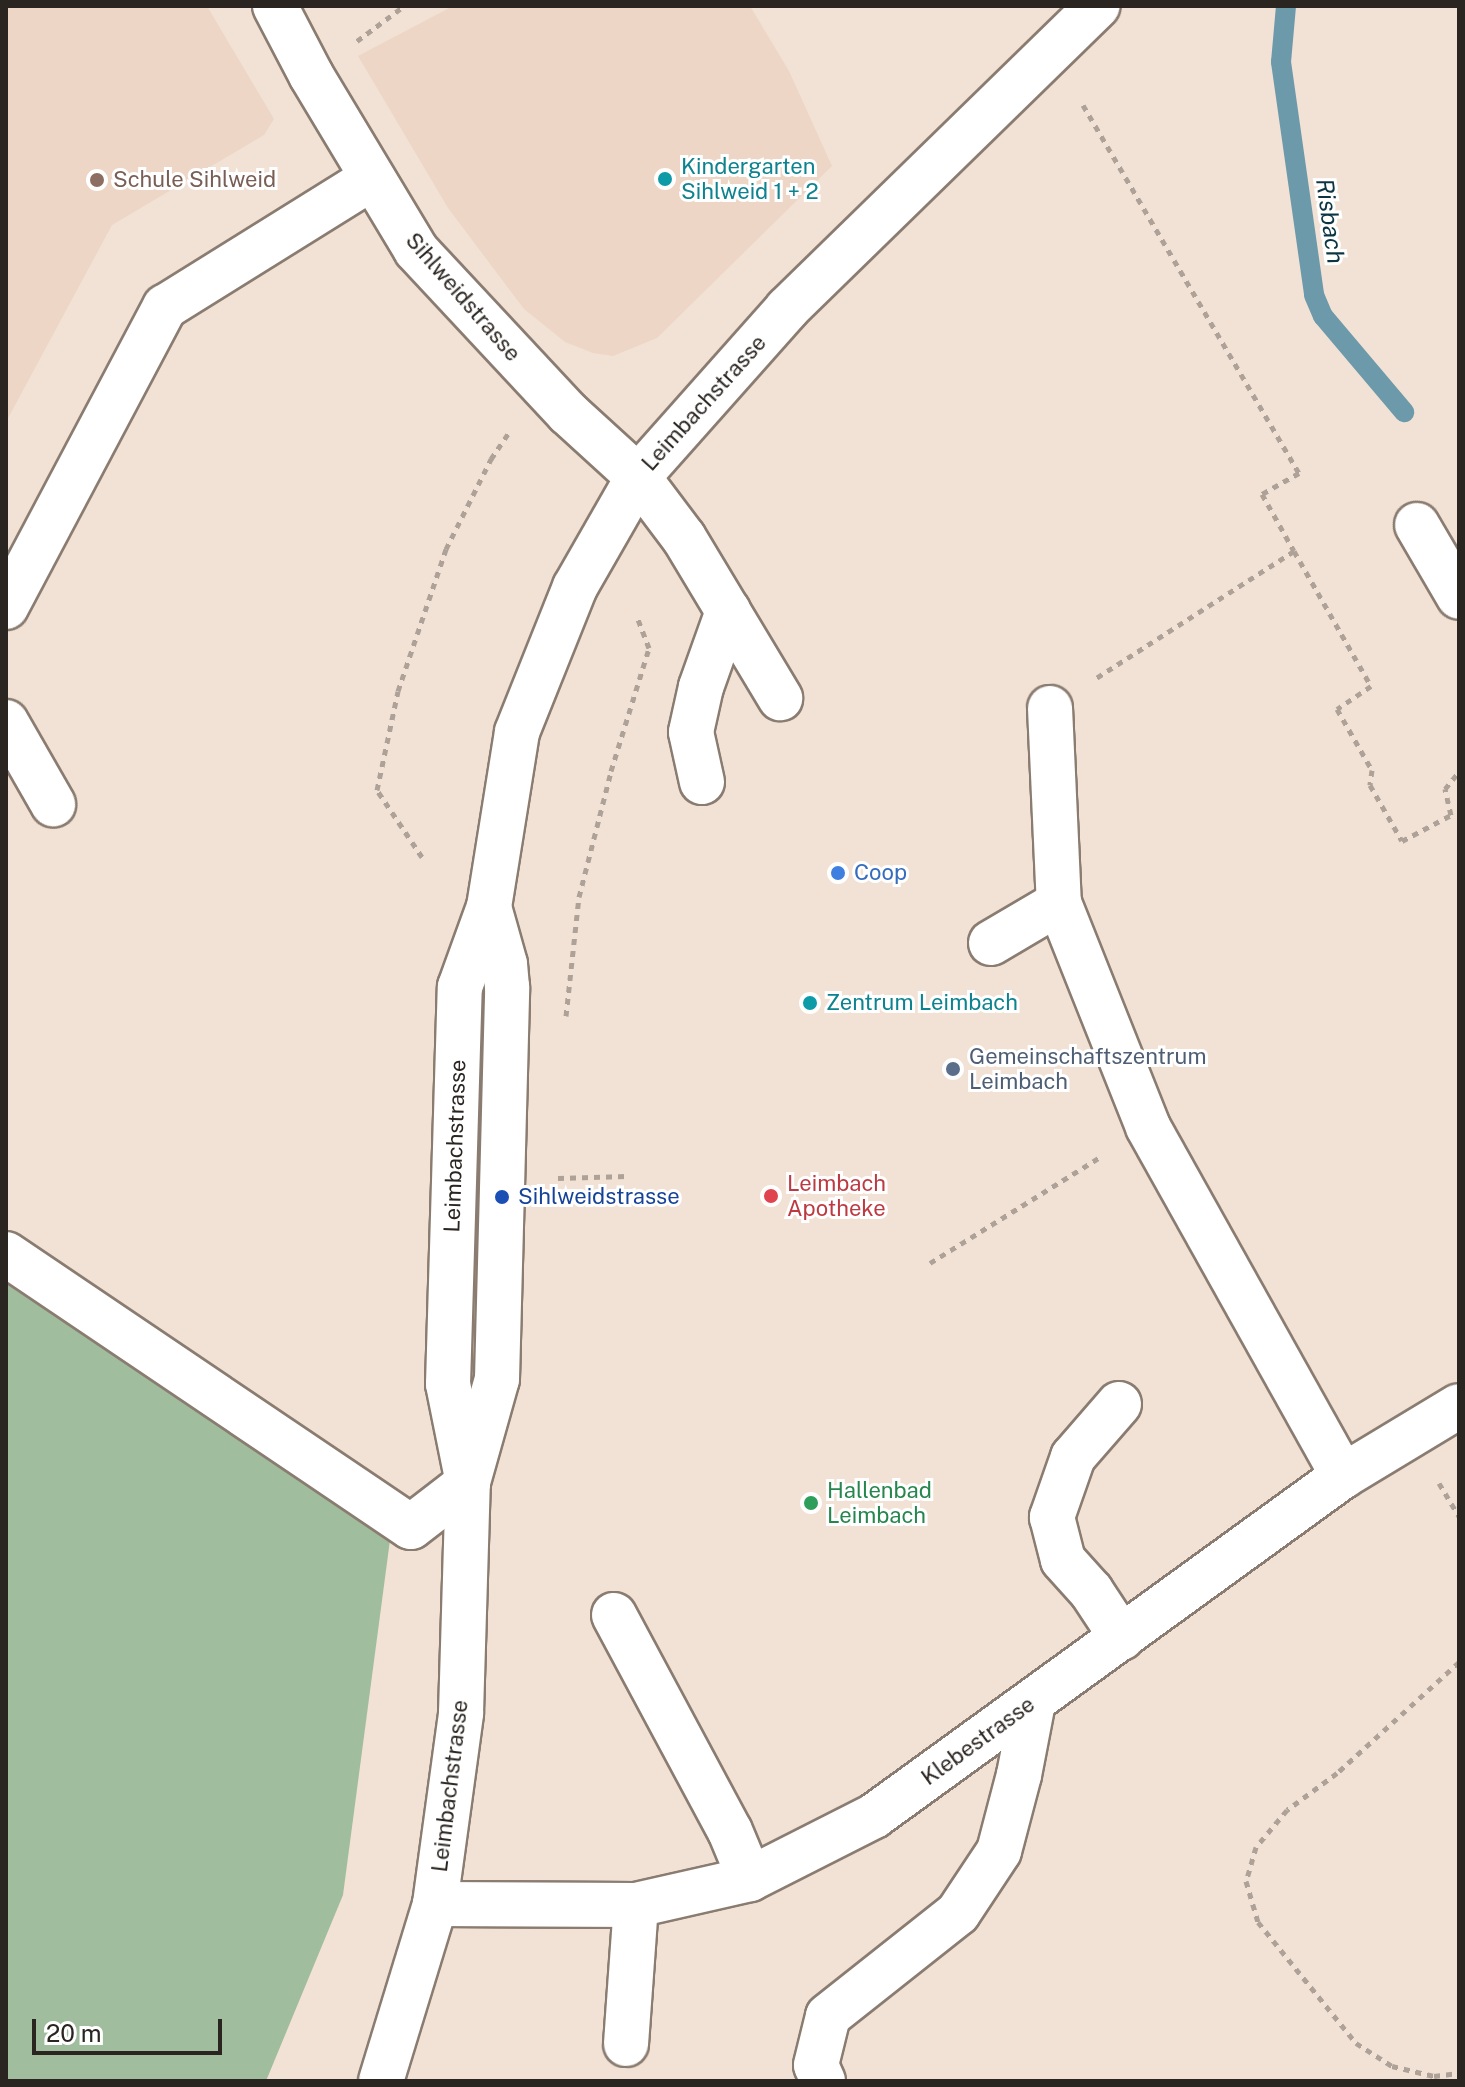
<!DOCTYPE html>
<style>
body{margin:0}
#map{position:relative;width:1465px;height:2087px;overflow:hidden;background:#f2e2d5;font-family:"Public Sans",sans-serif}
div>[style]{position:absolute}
.built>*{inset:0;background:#edd6c5}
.forest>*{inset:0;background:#a0bd9d}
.stream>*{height:20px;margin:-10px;padding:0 10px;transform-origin:10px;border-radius:10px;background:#6d9aaa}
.path>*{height:5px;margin-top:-2.5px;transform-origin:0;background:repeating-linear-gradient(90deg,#aea197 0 6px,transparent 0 12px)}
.roads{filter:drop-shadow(2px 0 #8a7c70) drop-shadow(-2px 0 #8a7c70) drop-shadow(0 2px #8a7c70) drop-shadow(0 -2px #8a7c70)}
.minor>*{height:44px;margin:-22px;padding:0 22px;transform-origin:22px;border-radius:22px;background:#fff}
.dots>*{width:22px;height:22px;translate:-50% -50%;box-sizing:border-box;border:4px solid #fff;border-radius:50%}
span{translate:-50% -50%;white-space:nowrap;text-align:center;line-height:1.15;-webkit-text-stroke:6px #fff;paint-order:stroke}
.culture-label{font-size:22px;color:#0d838f}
.left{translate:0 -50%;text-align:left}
.education-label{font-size:22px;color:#785e54}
.street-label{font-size:22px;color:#2b2521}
.shop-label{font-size:22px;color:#366cbe}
.service-label{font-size:22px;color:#4e5e75}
.health-label{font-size:22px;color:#be3a42}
.transit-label{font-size:22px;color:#164399}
.leisure-label{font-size:22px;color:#27864d}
.water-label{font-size:24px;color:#0a3542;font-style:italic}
.frame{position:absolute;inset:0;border:8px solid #2b2521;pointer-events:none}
.scale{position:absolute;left:32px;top:2019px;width:190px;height:36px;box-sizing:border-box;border:4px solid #2b2521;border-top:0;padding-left:10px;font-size:24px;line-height:28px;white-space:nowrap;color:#2b2521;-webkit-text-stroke:6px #fff;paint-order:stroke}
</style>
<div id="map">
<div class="built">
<div style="clip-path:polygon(6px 6px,207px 6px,274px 119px,264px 135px,112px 225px,6px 422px)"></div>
<div style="clip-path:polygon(453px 6px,750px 6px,789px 71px,832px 166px,657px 338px,613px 356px,593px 353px,565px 342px,524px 309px,448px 208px,358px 56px)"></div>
</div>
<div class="forest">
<div style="clip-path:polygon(6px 1280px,390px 1540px,343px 1895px,266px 2081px,6px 2081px)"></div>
</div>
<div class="stream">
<div style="left:1286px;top:6px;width:56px;rotate:95.1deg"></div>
<div style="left:1281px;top:62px;width:235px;rotate:81.9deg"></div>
<div style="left:1314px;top:295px;width:23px;rotate:67deg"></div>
<div style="left:1323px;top:316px;width:126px;rotate:49.8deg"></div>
</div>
<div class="path">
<div style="left:357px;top:41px;width:59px;rotate:-36.7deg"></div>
<div style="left:1083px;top:105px;width:427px;rotate:59.6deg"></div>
<div style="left:1299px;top:473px;width:43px;rotate:150.4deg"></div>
<div style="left:1262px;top:494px;width:65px;rotate:60.7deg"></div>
<div style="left:1294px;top:551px;width:237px;rotate:147.3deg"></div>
<div style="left:1294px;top:551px;width:155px;rotate:60.3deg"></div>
<div style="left:1371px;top:686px;width:41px;rotate:145.9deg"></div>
<div style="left:1337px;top:709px;width:70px;rotate:60.2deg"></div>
<div style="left:1372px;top:770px;width:15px;rotate:98deg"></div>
<div style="left:1370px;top:785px;width:64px;rotate:60.3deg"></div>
<div style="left:1402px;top:841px;width:55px;rotate:-28deg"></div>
<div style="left:1451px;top:815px;width:27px;rotate:-103deg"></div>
<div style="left:1445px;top:789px;width:22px;rotate:-51deg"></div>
<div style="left:422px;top:857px;width:81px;rotate:-123.9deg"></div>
<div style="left:377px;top:790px;width:101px;rotate:-78deg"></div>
<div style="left:398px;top:691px;width:150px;rotate:-71.3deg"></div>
<div style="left:446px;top:549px;width:101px;rotate:-63.4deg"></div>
<div style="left:491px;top:459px;width:34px;rotate:-56deg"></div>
<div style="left:566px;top:1016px;width:120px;rotate:-83.8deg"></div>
<div style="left:579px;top:897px;width:130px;rotate:-75.7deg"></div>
<div style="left:611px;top:771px;width:129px;rotate:-72.8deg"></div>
<div style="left:649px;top:648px;width:33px;rotate:-111deg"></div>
<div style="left:558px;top:1178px;width:69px;rotate:-1.7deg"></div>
<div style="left:930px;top:1263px;width:203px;rotate:-31.9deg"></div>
<div style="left:1439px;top:1483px;width:39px;rotate:59deg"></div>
<div style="left:1459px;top:1662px;width:165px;rotate:137.7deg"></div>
<div style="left:1337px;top:1773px;width:62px;rotate:143.5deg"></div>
<div style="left:1287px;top:1810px;width:48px;rotate:130deg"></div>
<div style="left:1256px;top:1847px;width:35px;rotate:106deg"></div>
<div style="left:1246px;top:1881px;width:43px;rotate:73.7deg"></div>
<div style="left:1258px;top:1922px;width:156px;rotate:51deg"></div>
<div style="left:1356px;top:2043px;width:43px;rotate:32.6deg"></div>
<div style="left:1392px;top:2066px;width:43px;rotate:13.4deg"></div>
<div style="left:1434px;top:2076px;width:25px;rotate:-7deg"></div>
</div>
<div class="roads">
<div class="minor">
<div style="left:275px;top:6px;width:78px;rotate:62.4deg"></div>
<div style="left:311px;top:75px;width:204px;rotate:59deg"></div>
<div style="left:416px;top:250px;width:223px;rotate:47deg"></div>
<div style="left:568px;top:413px;width:95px;rotate:42.4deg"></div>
<div style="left:638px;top:477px;width:76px;rotate:53deg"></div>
<div style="left:684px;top:538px;width:187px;rotate:59deg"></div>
<div style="left:1417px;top:525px;width:83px;rotate:59.7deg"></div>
<div style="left:6px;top:607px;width:340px;rotate:-62.1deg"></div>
<div style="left:165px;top:307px;width:244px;rotate:-31.9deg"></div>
<div style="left:1050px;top:708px;width:195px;rotate:87.4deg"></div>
<div style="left:1059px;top:903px;width:241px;rotate:68.3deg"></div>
<div style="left:1148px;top:1127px;width:400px;rotate:60.8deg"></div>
<div style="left:6px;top:722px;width:95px;rotate:60.2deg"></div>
<div style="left:702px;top:782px;width:51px;rotate:-102.4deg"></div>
<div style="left:691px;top:732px;width:46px;rotate:-77.5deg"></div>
<div style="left:701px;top:687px;width:81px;rotate:-70.4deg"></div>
<div style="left:991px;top:943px;width:79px;rotate:-30.5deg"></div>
<div style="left:6px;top:1254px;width:488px;rotate:34deg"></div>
<div style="left:411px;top:1527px;width:72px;rotate:-37.7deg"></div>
<div style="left:1119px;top:1404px;width:70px;rotate:131deg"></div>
<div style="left:1073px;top:1457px;width:64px;rotate:109.3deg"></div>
<div style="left:1052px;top:1517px;width:44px;rotate:75.7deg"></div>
<div style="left:1063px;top:1560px;width:42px;rotate:47.9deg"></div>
<div style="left:1091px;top:1591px;width:56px;rotate:56.6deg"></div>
<div style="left:468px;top:1482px;width:107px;rotate:-74.3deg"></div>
<div style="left:497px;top:1379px;width:392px;rotate:-88.5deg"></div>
<div style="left:507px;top:987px;width:23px;rotate:-95deg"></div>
<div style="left:505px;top:964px;width:59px;rotate:-105.7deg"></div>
<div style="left:614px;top:1615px;width:245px;rotate:61.8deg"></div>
<div style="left:730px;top:1831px;width:52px;rotate:67.4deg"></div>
<div style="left:435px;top:1904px;width:201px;rotate:0.3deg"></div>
<div style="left:636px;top:1905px;width:117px;rotate:-12.8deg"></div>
<div style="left:750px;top:1879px;width:139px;rotate:-26.9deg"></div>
<div style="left:874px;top:1816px;width:579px;rotate:-35.94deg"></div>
<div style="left:1343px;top:1476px;width:135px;rotate:-31.1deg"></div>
<div style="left:626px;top:2044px;width:139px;rotate:-85.9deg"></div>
<div style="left:381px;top:2081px;width:185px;rotate:-73deg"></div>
<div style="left:435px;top:1904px;width:193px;rotate:-82.2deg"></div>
<div style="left:461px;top:1713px;width:230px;rotate:-88.3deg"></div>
<div style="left:468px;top:1483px;width:101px;rotate:-101.4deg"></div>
<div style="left:448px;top:1384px;width:397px;rotate:-88.3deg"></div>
<div style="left:460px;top:987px;width:85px;rotate:-70.1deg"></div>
<div style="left:489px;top:907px;width:177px;rotate:-80.9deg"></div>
<div style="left:517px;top:732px;width:156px;rotate:-68.2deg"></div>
<div style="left:575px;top:587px;width:127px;rotate:-60.2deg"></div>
<div style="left:638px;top:477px;width:225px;rotate:-48.4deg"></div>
<div style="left:787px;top:309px;width:434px;rotate:-44.3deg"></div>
<div style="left:823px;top:2081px;width:17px;rotate:-114deg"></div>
<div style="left:816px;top:2065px;width:50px;rotate:-76.2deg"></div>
<div style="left:828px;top:2016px;width:166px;rotate:-38.4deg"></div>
<div style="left:958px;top:1913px;width:74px;rotate:-56.5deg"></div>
<div style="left:999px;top:1851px;width:79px;rotate:-75.3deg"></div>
<div style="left:1019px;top:1775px;width:74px;rotate:-79.1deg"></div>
</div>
</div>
<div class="dots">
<div style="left:665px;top:179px;background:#0f9aa8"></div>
<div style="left:97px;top:180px;background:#8d6e63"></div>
<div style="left:838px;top:873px;background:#3f7fe0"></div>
<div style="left:810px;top:1003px;background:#0f9aa8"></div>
<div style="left:953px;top:1069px;background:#5c6f8a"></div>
<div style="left:771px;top:1196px;background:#e0444e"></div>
<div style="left:502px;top:1197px;background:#1a4fb4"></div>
<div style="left:811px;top:1503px;background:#2e9e5b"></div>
</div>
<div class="culture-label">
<span class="left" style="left:681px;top:179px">Kindergarten<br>Sihlweid 1 + 2</span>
<span class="left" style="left:826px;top:1003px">Zentrum Leimbach</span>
</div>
<div class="education-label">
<span class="left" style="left:113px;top:180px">Schule Sihlweid</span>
</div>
<div class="street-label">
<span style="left:463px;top:297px;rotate:49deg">Sihlweidstrasse</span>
<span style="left:704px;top:403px;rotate:-48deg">Leimbachstrasse</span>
<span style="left:455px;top:1146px;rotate:-88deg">Leimbachstrasse</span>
<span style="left:978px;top:1741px;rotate:-36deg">Klebestrasse</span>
<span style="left:450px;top:1786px;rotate:-83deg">Leimbachstrasse</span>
</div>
<div class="shop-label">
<span class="left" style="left:854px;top:873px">Coop</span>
</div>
<div class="service-label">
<span class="left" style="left:969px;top:1069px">Gemeinschaftszentrum<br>Leimbach</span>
</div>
<div class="health-label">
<span class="left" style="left:787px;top:1196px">Leimbach<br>Apotheke</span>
</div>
<div class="transit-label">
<span class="left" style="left:518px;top:1197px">Sihlweidstrasse</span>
</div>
<div class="leisure-label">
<span class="left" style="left:827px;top:1503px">Hallenbad<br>Leimbach</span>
</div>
<div class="water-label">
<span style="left:1330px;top:221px;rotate:82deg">Risbach</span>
</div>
<div class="frame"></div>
<div class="scale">20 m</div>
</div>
